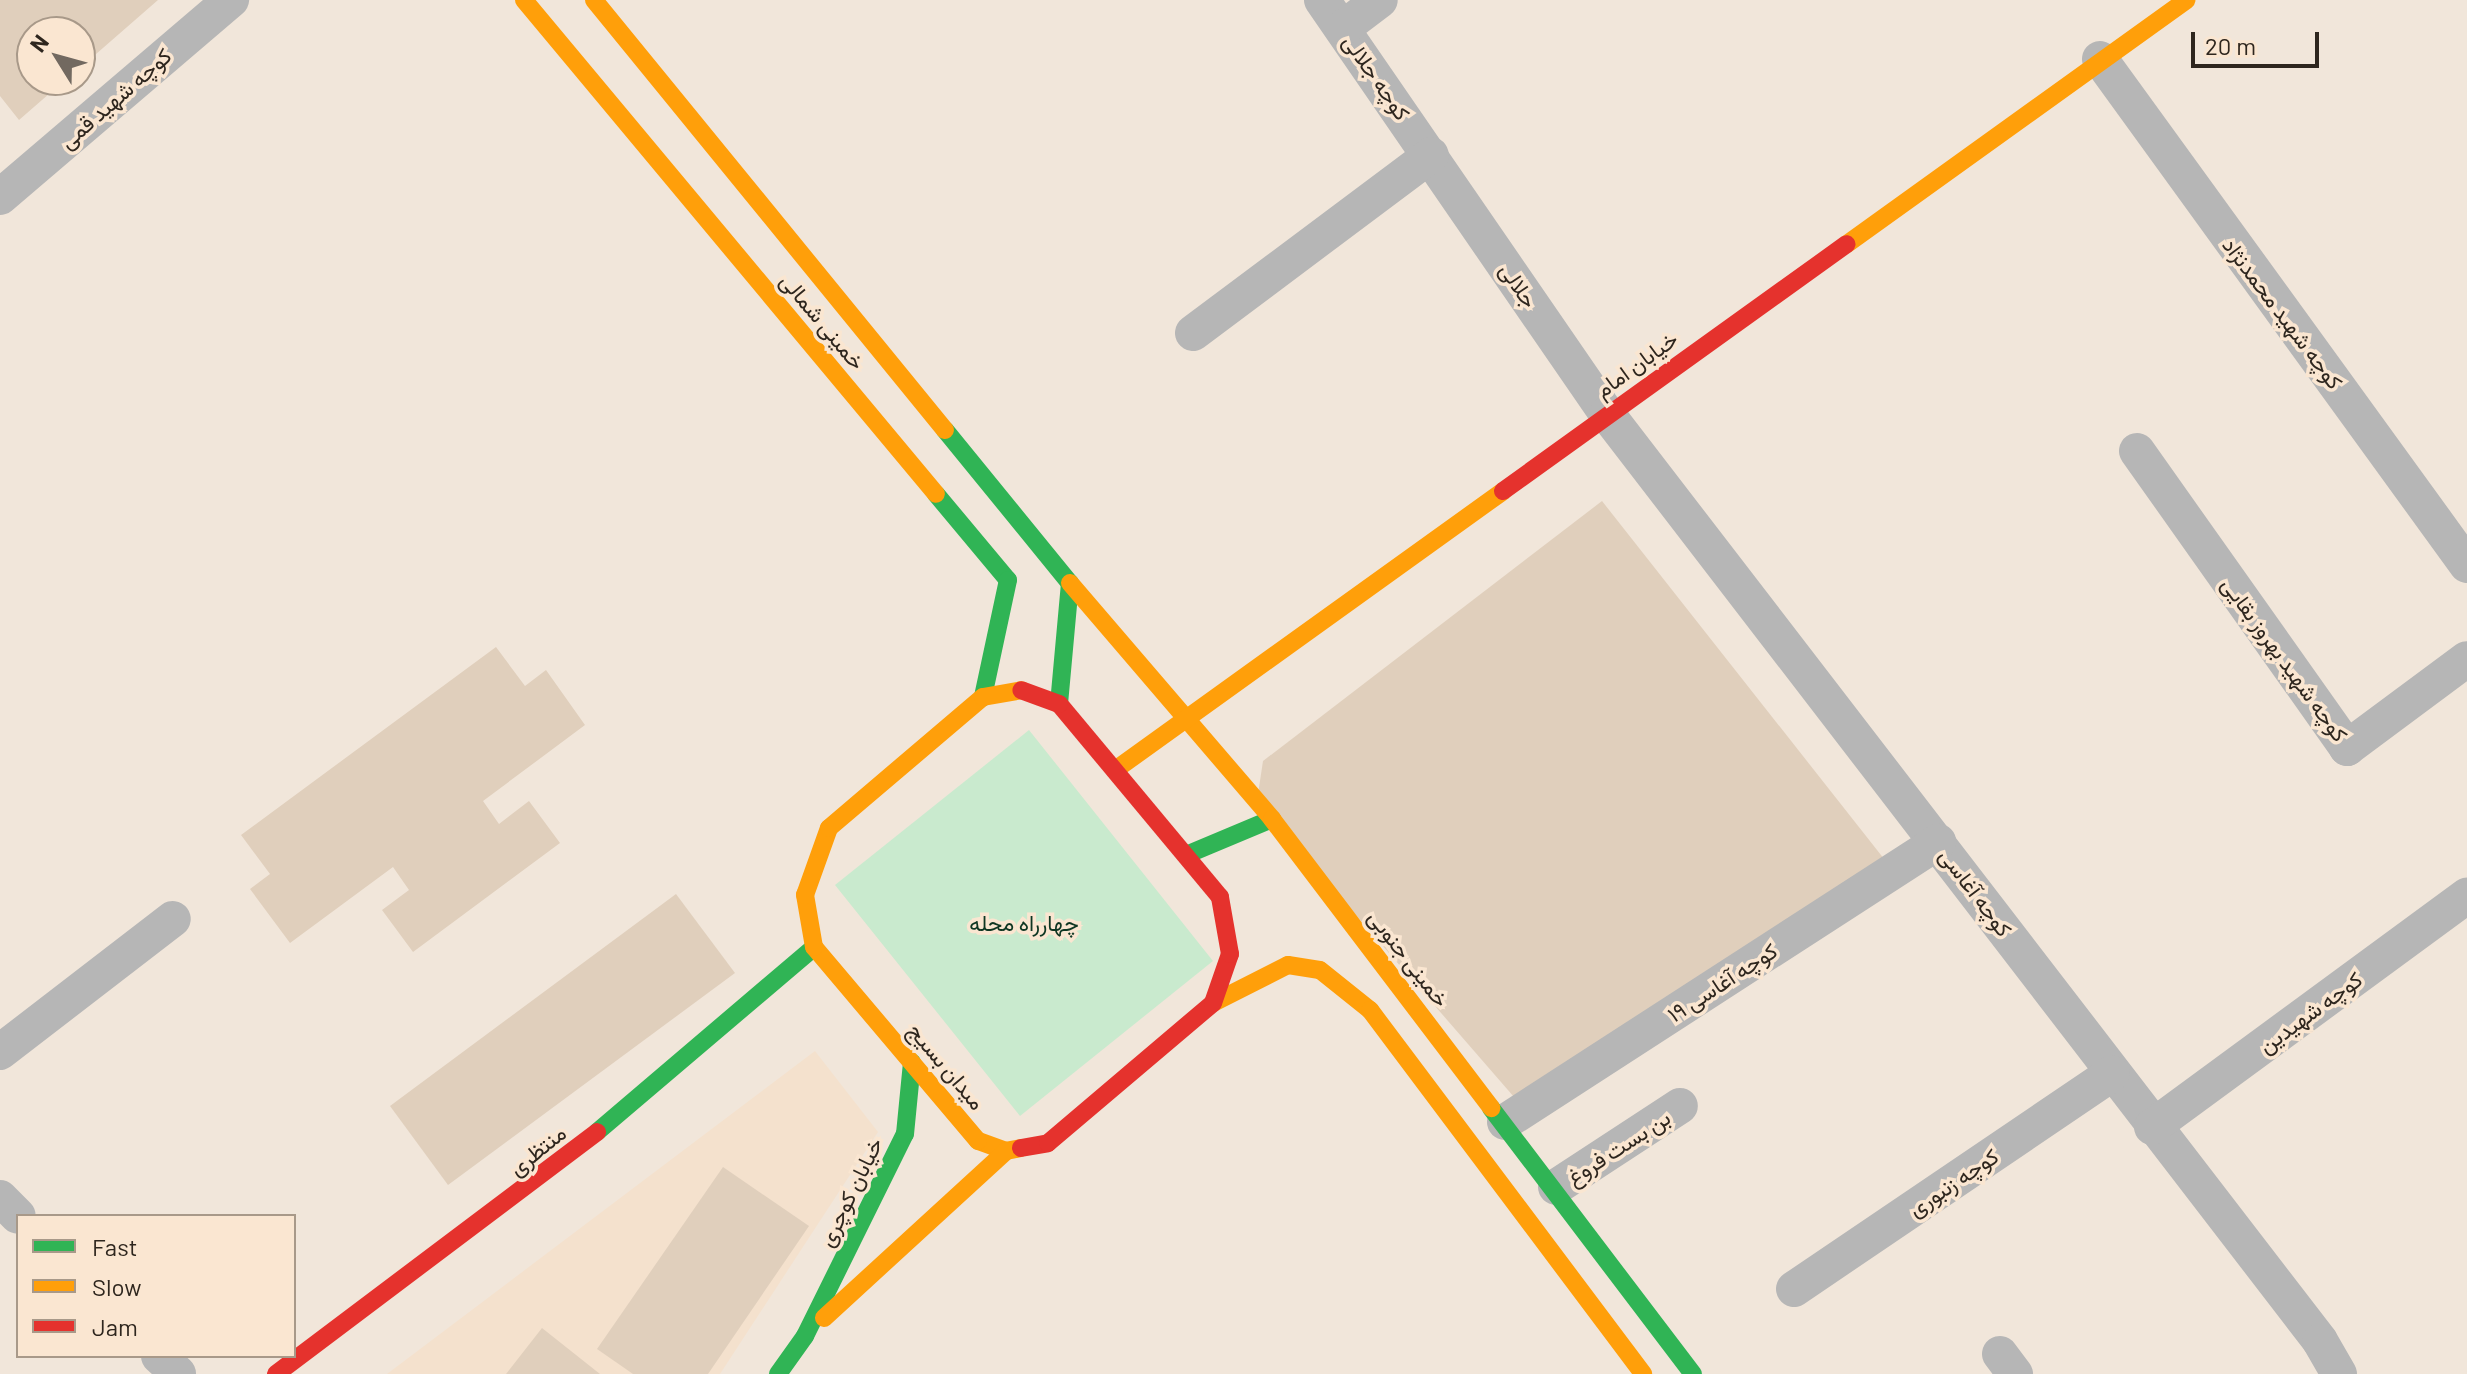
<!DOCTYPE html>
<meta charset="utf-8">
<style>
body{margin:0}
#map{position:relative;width:2467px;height:1374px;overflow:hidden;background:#f1e6da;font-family:Barlow,Vazirmatn,sans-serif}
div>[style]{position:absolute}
.built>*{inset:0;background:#f4e1cd}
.green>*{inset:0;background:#c9eace}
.building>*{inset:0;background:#e0cfbc}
.street>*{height:36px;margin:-18px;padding:0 18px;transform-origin:18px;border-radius:18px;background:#b6b6b6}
.fast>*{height:18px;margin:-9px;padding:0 9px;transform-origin:9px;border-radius:9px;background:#30b455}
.slow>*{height:18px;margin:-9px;padding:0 9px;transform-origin:9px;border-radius:9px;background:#ff9f0a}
.jam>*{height:18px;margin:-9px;padding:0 9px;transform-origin:9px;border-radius:9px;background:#e5322d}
span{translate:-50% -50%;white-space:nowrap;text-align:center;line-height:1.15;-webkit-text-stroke:7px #fae6d1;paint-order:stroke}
.street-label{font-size:22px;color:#2e261e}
.park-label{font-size:22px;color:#0e3622}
.legend{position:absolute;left:16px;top:1214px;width:280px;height:144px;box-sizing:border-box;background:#fae6d1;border:2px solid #a89989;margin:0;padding:10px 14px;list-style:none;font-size:24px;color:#2e261e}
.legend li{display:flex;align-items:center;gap:16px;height:40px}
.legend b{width:40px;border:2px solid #a89989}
.north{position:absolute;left:16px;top:16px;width:80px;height:80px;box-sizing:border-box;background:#fae6d1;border:2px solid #a89989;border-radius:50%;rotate:307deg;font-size:22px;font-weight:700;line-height:32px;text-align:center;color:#2e261e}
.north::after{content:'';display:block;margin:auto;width:28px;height:36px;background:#726960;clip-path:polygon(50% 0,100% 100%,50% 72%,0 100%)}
.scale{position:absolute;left:2191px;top:32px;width:128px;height:36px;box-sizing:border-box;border:4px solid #2e261e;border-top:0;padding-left:10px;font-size:24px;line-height:28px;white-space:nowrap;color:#2e261e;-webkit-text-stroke:6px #fae6d1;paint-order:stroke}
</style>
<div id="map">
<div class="built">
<div style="clip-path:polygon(815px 1051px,878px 1132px,720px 1374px,387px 1374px)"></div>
</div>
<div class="green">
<div style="clip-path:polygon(1029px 730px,1213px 961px,1020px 1116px,835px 885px)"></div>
</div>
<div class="building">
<div style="clip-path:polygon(0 0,158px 0,80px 68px,80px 32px,32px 32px,32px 80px,65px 80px,19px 120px,0 96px)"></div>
<div style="clip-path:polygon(1602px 501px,1892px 869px,1514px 1097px,1257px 801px,1263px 761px)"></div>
<div style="clip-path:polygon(496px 647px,525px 686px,546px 670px,585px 725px,483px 801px,499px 824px,529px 801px,560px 843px,413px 952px,382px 910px,409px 890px,393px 867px,290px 943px,250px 889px,270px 874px,241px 835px)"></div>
<div style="clip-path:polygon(676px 894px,735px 973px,448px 1185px,390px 1106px)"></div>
<div style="clip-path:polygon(723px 1167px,809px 1226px,708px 1374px,633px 1374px,597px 1349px)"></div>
<div style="clip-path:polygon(542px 1328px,600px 1374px,506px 1374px)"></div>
</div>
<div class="street">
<div style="left:1322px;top:0;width:503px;rotate:55.46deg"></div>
<div style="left:1607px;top:414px;width:1169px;rotate:52.43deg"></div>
<div style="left:2320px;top:1341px;width:38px;rotate:60deg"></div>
<div style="left:1343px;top:28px;width:46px;rotate:-37.1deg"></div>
<div style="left:2100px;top:59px;width:625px;rotate:54.05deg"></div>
<div style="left:0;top:197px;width:304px;rotate:-40.5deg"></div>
<div style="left:1193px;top:333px;width:297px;rotate:-36.8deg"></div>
<div style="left:2137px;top:451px;width:364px;rotate:54.7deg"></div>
<div style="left:2347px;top:748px;width:149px;rotate:-36.6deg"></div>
<div style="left:0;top:1052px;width:218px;rotate:-37.6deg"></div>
<div style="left:1505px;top:1122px;width:516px;rotate:-32.89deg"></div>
<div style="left:2152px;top:1127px;width:391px;rotate:-36.3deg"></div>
<div style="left:1556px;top:1187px;width:148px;rotate:-33.2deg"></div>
<div style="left:0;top:1198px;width:25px;rotate:45deg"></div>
<div style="left:1794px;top:1289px;width:384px;rotate:-34.1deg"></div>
<div style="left:2000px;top:1354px;width:25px;rotate:53deg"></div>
<div style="left:159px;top:1356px;width:26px;rotate:43deg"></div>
</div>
<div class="fast">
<div style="left:945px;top:430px;width:198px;rotate:50.8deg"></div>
<div style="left:1070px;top:583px;width:121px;rotate:95.2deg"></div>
<div style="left:936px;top:494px;width:112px;rotate:50.1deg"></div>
<div style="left:1008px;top:580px;width:120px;rotate:102.1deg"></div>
<div style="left:1186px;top:855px;width:93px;rotate:-22.7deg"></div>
<div style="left:1491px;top:1108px;width:334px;rotate:52.8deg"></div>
<div style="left:597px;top:1132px;width:285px;rotate:-40.4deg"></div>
<div style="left:778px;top:1374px;width:47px;rotate:-54.6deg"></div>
<div style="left:805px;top:1336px;width:225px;rotate:-63.7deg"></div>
<div style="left:905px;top:1134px;width:72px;rotate:-84.4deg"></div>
</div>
<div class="slow">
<div style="left:524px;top:0;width:643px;rotate:50.17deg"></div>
<div style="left:594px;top:0;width:555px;rotate:50.78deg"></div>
<div style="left:1847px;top:244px;width:418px;rotate:-35.7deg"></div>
<div style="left:1070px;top:583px;width:311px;rotate:49.4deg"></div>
<div style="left:1272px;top:819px;width:363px;rotate:52.8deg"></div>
<div style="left:1115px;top:770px;width:478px;rotate:-35.7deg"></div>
<div style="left:1213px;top:1003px;width:84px;rotate:-26.9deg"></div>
<div style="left:1288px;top:965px;width:32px;rotate:9deg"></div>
<div style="left:1320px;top:970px;width:64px;rotate:38.7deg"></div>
<div style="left:1370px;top:1010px;width:455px;rotate:53.1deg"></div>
<div style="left:1021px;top:1148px;width:15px;rotate:169deg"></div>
<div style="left:1006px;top:1151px;width:30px;rotate:-160deg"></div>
<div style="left:978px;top:1141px;width:254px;rotate:-130.2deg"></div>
<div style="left:814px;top:947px;width:53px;rotate:-99.8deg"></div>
<div style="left:805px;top:895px;width:71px;rotate:-70.3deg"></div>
<div style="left:829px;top:828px;width:202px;rotate:-40.4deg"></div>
<div style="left:983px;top:697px;width:39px;rotate:-10deg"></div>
<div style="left:824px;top:1318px;width:247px;rotate:-42.5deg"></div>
</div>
<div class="jam">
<div style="left:1503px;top:491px;width:423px;rotate:-35.7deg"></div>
<div style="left:1021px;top:1148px;width:27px;rotate:-10deg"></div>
<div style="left:1048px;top:1143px;width:216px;rotate:-40.3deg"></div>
<div style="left:1213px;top:1003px;width:52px;rotate:-70.9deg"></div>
<div style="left:1230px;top:954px;width:58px;rotate:-100deg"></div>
<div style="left:1220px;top:897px;width:251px;rotate:-129.8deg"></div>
<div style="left:1059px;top:704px;width:40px;rotate:-159.8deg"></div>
<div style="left:276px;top:1374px;width:402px;rotate:-37deg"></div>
</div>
<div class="street-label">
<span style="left:1377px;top:77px;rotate:55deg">کوچه جلالی</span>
<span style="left:115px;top:98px;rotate:-41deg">کوچه شهید قمی</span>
<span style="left:1519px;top:285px;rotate:56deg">جلالی</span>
<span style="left:2283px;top:313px;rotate:53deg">کوچه شهید محمدنژاد</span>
<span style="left:823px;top:321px;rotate:50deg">خمینی شمالی</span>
<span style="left:1636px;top:364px;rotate:-36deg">خیابان امام</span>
<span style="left:2285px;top:659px;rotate:54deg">کوچه شهید بهروز بقایی</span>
<span style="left:1976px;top:892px;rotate:53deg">کوچه آغاسی</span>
<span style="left:1409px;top:958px;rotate:52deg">خمینی جنوبی</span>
<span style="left:1722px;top:982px;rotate:-33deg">کوچه آغاسی ۱۹</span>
<span style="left:2310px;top:1012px;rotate:-36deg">کوچه شهیدین</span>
<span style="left:947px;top:1066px;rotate:50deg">میدان بسیج</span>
<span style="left:1618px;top:1147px;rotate:-33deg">بن بست فروغ</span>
<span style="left:537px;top:1150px;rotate:-39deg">منتظری</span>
<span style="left:1953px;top:1182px;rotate:-34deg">کوچه زنبوری</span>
<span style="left:850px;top:1192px;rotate:-64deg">خیابان کوچری</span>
</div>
<div class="park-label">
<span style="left:1024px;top:923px">چهارراه محله</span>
</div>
<ul class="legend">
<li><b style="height:10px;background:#30b455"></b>Fast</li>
<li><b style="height:10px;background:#ff9f0a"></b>Slow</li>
<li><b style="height:10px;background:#e5322d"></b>Jam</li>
</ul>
<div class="north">N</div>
<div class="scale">20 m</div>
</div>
